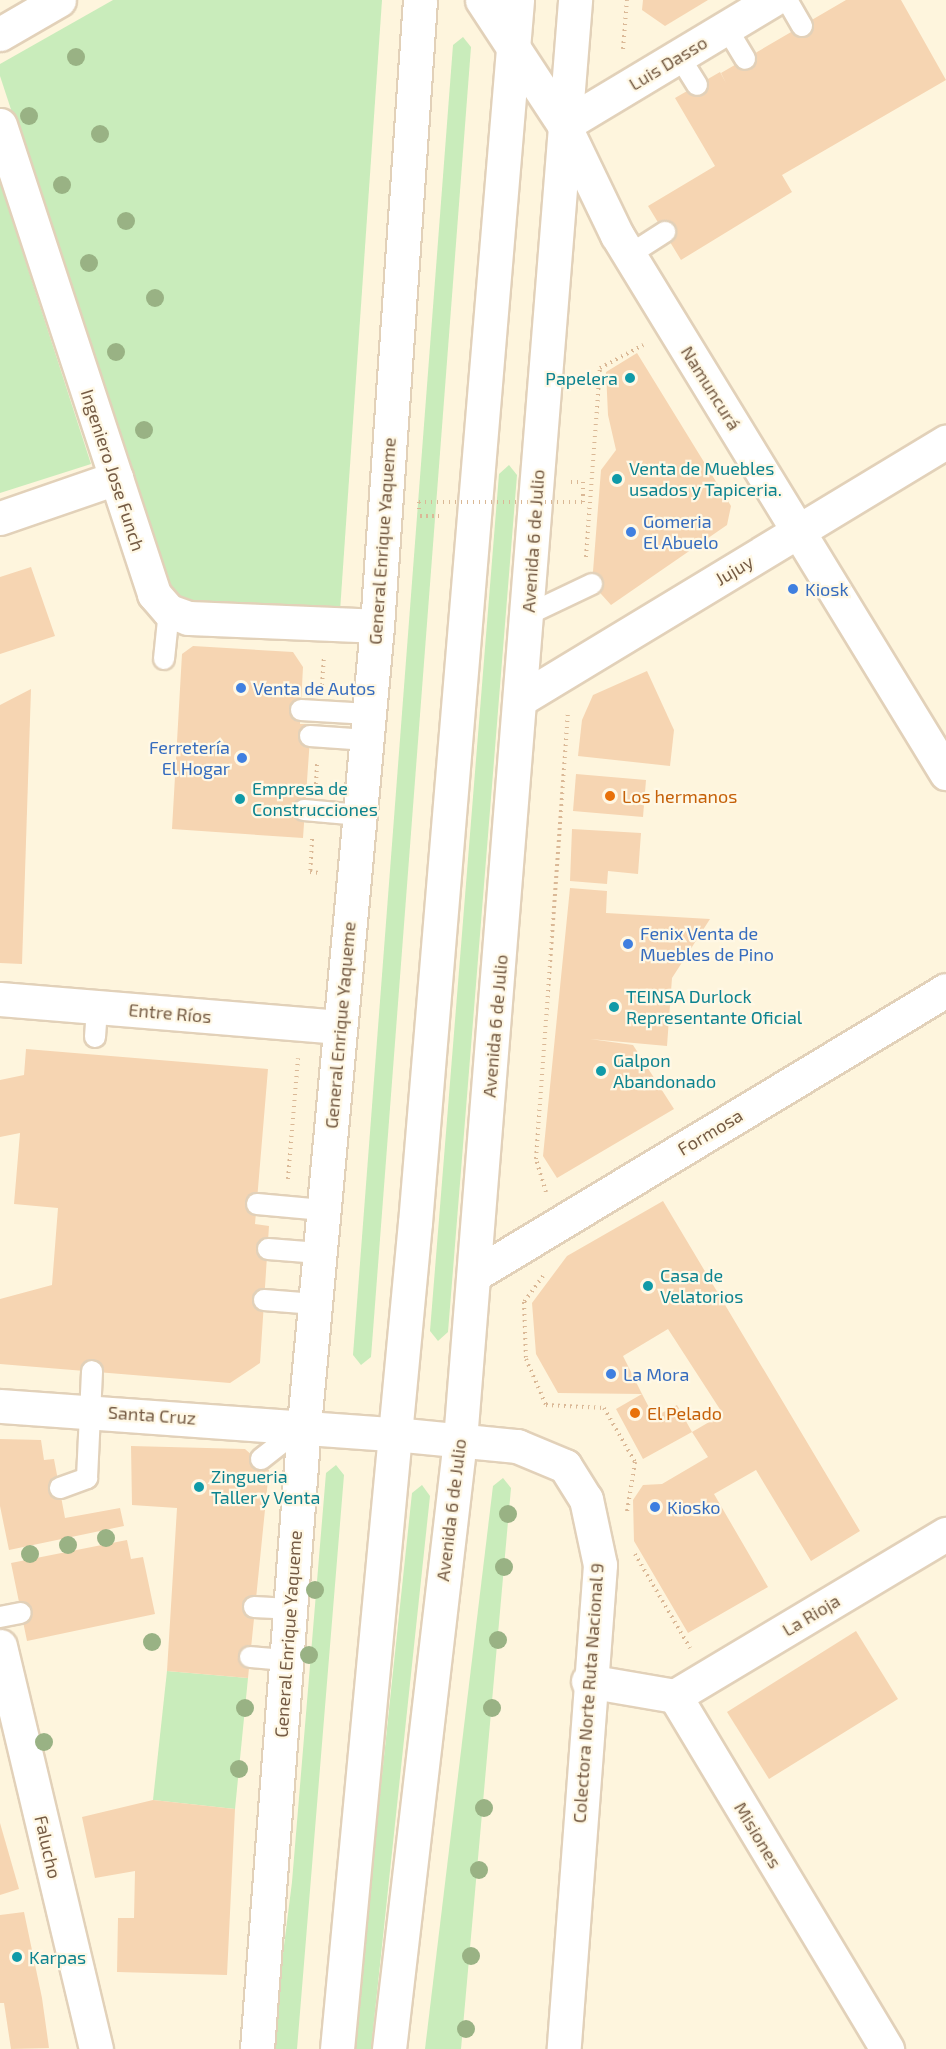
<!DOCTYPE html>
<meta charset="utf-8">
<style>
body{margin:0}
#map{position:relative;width:946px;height:2049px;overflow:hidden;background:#fef5dd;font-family:"Exo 2",sans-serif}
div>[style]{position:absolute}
.green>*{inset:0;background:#c9ecbb}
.building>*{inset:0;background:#f6d5b2}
.path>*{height:4px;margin-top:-2px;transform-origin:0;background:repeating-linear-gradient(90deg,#dab896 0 1.5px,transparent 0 6px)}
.roads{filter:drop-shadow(2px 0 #e2d1b9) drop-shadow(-2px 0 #e2d1b9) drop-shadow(0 2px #e2d1b9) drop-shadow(0 -2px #e2d1b9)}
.lane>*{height:20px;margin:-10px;padding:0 10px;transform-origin:10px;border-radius:10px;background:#fff}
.street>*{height:33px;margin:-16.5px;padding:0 16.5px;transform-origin:16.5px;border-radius:16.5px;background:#fff}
.secondary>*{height:33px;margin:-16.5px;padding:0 16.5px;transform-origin:16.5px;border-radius:16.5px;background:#fff}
.path-bridge>*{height:4px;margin-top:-2px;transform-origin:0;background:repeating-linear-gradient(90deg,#dab896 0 1.5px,transparent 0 6px)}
.trees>*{width:18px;height:18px;margin:-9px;border-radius:50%;background:#99b284}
.dots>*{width:16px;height:16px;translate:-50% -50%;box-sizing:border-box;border:3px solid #fff8e5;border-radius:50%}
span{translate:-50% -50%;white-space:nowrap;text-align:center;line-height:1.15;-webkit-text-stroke:4.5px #fff8e5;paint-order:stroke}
.street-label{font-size:18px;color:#755b44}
.culture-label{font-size:18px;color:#0d838f}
.right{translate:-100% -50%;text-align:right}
.left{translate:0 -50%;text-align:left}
.shop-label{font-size:18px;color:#366cbe}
.food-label{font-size:18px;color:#c56008}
</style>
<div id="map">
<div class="green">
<div style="clip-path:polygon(113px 0,382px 0,340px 611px,172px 599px,0 76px,0 64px)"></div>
<div style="clip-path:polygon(463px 37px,471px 47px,371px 1357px,361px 1365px,353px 1355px,453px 45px)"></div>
<div style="clip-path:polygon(0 182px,91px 464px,0 493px)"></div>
<div style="clip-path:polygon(509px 465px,517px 475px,448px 1332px,438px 1341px,430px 1331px,499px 474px)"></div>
<div style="clip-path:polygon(336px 1465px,344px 1475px,297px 2049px,271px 2049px,292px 1882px,326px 1473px)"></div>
<div style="clip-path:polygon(503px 1478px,511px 1488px,461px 2049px,425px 2049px,493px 1486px)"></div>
<div style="clip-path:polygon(422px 1485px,430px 1496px,371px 2049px,353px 2049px,412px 1493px)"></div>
<div style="clip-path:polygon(167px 1671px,248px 1678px,235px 1809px,153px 1800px)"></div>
</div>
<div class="building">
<div style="clip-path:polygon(643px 0,708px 0,665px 26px,642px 10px)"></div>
<div style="clip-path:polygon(846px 0,901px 0,946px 80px,782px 175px,792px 192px,681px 260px,648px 206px,715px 166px,675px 98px,720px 72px,726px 83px,721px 73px)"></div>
<div style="clip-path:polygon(637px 353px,731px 506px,727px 525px,611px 605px,592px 584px,601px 470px,616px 450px,608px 415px,606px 372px)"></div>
<div style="clip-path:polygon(31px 567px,55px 636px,0 654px,0 577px)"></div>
<div style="clip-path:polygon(193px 646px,293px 652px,303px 667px,300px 724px,311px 724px,303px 838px,172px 829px,182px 654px)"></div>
<div style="clip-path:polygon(647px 671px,674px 730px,670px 766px,578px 756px,582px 720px,593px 695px)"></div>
<div style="clip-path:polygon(31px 689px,22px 964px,0 963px,0 705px)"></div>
<div style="clip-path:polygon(576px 774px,646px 780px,643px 817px,573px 811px)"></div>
<div style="clip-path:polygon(572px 829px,641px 833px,638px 874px,608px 871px,607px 884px,570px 881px)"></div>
<div style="clip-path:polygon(570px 888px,607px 891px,606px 913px,710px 919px,672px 978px,667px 1046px,590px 1039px,633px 1045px,674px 1109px,557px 1178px,543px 1156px)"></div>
<div style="clip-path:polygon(26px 1049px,268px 1069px,255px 1224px,269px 1226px,260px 1363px,230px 1383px,0 1364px,0 1299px,52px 1285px,58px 1208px,14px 1204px,20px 1133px,0 1137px,0 1080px,24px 1075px)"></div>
<div style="clip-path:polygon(663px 1201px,860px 1531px,811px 1561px,756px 1470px,714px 1494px,768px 1587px,688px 1633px,634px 1541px,633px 1500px,643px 1485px,662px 1484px,708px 1457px,692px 1432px,723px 1414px,668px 1329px,623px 1356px,642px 1394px,558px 1393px,536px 1354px,532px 1303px,567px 1256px)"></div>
<div style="clip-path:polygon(642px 1394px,654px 1417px,677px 1405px,692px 1432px,643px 1459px,616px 1409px)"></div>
<div style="clip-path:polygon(0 1439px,41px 1440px,44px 1460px,54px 1459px,65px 1518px,120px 1508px,124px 1526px,9px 1550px,0 1506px)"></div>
<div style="clip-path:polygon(131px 1446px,245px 1449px,269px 1470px,248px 1678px,167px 1671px,177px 1508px,132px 1505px)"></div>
<div style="clip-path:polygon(127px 1540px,131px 1559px,143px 1557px,155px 1614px,27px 1641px,11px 1563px)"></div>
<div style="clip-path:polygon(856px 1631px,898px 1699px,769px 1779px,727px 1712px)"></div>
<div style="clip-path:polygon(153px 1800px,235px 1809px,227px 1975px,117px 1972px,118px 1918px,134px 1918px,135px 1871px,95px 1878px,82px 1817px)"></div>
<div style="clip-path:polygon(0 1823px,19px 1889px,0 1895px)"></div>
<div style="clip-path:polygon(24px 1912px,42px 1998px,49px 2048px,11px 2049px,4px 2003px,0 2003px,0 1915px)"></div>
</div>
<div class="path">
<div style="left:623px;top:49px;width:49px;rotate:-85.3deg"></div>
<div style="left:571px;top:482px;width:12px"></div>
<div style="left:583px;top:482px;width:13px;rotate:90deg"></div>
<div style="left:420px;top:516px;width:19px"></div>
<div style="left:586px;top:557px;width:190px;rotate:-85.8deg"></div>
<div style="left:600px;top:368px;width:49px;rotate:-28.1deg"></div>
<div style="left:322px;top:685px;width:29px;rotate:-86deg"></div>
<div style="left:316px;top:784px;width:20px;rotate:-87deg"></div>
<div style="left:312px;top:839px;width:33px;rotate:93deg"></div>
<div style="left:310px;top:872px;width:10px;rotate:6deg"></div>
<div style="left:288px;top:1179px;width:121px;rotate:-85.3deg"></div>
<div style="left:546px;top:1192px;width:34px;rotate:-107deg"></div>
<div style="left:536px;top:1159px;width:450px;rotate:-85.9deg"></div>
<div style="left:543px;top:1276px;width:32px;rotate:126deg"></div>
<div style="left:524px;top:1302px;width:57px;rotate:88deg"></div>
<div style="left:526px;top:1359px;width:50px;rotate:66.5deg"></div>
<div style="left:546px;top:1405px;width:58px;rotate:3deg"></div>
<div style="left:604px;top:1408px;width:62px;rotate:60.1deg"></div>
<div style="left:635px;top:1462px;width:51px;rotate:99.1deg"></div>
<div style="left:635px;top:1554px;width:109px;rotate:59.7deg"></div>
</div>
<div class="roads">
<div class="lane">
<div style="left:787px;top:0;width:30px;rotate:60deg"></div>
<div style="left:726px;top:27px;width:37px;rotate:59deg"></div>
<div style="left:679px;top:56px;width:34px;rotate:58deg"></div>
<div style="left:629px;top:255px;width:43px;rotate:-32.6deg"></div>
<div style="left:527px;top:615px;width:72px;rotate:-25.5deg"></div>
<div style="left:164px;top:659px;width:48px;rotate:-84.1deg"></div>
<div style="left:301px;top:710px;width:68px;rotate:3.4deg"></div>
<div style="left:310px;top:736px;width:57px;rotate:4deg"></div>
<div style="left:304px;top:810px;width:56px;rotate:5.1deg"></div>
<div style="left:95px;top:1037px;width:30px;rotate:-86deg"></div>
<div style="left:257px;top:1204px;width:66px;rotate:5.2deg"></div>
<div style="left:268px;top:1249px;width:51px;rotate:4.5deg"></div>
<div style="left:264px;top:1300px;width:51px;rotate:4.5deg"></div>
<div style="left:261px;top:1459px;width:52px;rotate:-38deg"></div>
<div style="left:60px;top:1488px;width:29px;rotate:-20deg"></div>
<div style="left:87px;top:1478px;width:107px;rotate:-87.3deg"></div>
<div style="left:254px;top:1607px;width:36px;rotate:3deg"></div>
<div style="left:0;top:1617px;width:21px;rotate:-11deg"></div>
<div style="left:250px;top:1657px;width:36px;rotate:5deg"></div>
</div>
<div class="street">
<div style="left:482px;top:0;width:149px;rotate:56.7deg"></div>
<div style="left:564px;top:125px;width:122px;rotate:64.3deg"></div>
<div style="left:617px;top:235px;width:631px;rotate:58.55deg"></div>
<div style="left:0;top:34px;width:68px;rotate:-30deg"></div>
<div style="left:0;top:125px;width:494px;rotate:71.8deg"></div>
<div style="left:154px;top:594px;width:23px;rotate:49deg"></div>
<div style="left:169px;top:611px;width:20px;rotate:20deg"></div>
<div style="left:188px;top:618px;width:189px;rotate:2.4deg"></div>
<div style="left:564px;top:125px;width:243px;rotate:-31deg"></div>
<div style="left:0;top:518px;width:123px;rotate:-19deg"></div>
<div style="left:521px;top:699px;width:497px;rotate:-31.2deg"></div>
<div style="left:0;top:999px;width:341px;rotate:4.7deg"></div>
<div style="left:474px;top:1275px;width:551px;rotate:-31.12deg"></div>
<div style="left:0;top:1406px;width:395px;rotate:4.1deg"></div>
<div style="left:0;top:1646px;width:414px;rotate:76.6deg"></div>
<div style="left:588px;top:1681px;width:88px;rotate:9.8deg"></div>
<div style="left:675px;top:1696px;width:412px;rotate:59deg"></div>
<div style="left:675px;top:1696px;width:316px;rotate:-30.9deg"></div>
<div style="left:257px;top:2049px;width:626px;rotate:-85.69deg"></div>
<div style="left:304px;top:1425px;width:802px;rotate:-84.78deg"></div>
<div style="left:377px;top:626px;width:627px;rotate:-86.07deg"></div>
</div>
<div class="secondary">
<div style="left:394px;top:1434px;width:124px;rotate:5.6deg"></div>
<div style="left:517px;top:1446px;width:52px;rotate:22.6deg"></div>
<div style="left:565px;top:1466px;width:39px;rotate:58deg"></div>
<div style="left:586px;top:1499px;width:67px;rotate:78deg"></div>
<div style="left:600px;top:1565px;width:485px;rotate:94.3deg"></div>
<div style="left:337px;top:2049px;width:830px;rotate:-84.61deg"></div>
<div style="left:415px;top:1223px;width:1227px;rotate:-85.23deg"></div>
<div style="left:389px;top:2049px;width:613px;rotate:-83.35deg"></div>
<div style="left:460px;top:1440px;width:1445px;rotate:-85.43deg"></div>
</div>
</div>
<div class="path-bridge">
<div style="left:419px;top:509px;width:7px;rotate:-90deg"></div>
<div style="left:419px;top:502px;width:164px"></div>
<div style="left:583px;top:502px;width:7px;rotate:-90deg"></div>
</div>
<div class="trees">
<div style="left:76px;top:57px"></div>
<div style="left:29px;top:116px"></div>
<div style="left:100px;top:134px"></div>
<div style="left:62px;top:185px"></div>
<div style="left:126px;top:221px"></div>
<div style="left:89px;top:263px"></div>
<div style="left:155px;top:298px"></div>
<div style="left:116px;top:352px"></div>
<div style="left:144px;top:430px"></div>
<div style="left:508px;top:1514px"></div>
<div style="left:106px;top:1538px"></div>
<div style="left:68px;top:1545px"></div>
<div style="left:30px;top:1554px"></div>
<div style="left:504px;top:1567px"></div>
<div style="left:315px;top:1590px"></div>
<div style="left:498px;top:1640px"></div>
<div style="left:152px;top:1642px"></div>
<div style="left:309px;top:1655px"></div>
<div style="left:245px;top:1708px"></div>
<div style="left:492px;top:1708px"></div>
<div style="left:44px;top:1742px"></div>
<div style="left:239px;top:1769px"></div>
<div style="left:484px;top:1808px"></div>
<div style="left:479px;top:1870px"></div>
<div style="left:471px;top:1956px"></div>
<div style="left:466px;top:2029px"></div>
</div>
<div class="dots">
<div style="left:630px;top:378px;background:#0f9aa8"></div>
<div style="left:617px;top:479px;background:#0f9aa8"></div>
<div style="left:631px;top:532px;background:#3f7fe0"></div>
<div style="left:793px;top:589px;background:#3f7fe0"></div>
<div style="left:241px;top:688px;background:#3f7fe0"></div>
<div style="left:242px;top:758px;background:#3f7fe0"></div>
<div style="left:610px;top:796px;background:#e8710a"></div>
<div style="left:240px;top:799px;background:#0f9aa8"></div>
<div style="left:628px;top:944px;background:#3f7fe0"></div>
<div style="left:614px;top:1007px;background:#0f9aa8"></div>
<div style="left:601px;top:1071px;background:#0f9aa8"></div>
<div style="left:648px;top:1286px;background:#0f9aa8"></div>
<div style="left:611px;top:1374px;background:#3f7fe0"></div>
<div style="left:635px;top:1413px;background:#e8710a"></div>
<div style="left:199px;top:1487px;background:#0f9aa8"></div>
<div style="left:655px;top:1507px;background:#3f7fe0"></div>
<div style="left:17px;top:1957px;background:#0f9aa8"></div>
</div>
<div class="street-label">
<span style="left:668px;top:63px;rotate:-31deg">Luis Dasso</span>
<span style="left:711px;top:388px;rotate:58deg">Namuncurá</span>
<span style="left:113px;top:470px;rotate:72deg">Ingeniero Jose Funch</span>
<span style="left:382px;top:541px;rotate:-86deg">General Enrique Yaqueme</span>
<span style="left:533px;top:541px;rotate:-86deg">Avenida 6 de Julio</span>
<span style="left:734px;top:570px;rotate:-31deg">Jujuy</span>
<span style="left:170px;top:1013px;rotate:5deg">Entre Ríos</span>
<span style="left:340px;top:1025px;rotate:-85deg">General Enrique Yaqueme</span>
<span style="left:495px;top:1026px;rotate:-85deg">Avenida 6 de Julio</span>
<span style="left:710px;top:1132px;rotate:-31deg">Formosa</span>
<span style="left:152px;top:1415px;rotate:4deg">Santa Cruz</span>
<span style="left:451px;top:1510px;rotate:-83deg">Avenida 6 de Julio</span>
<span style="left:811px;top:1615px;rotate:-31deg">La Rioja</span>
<span style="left:288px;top:1634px;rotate:-86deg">General Enrique Yaqueme</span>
<span style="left:588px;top:1693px;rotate:-86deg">Colectora Norte Ruta Nacional 9</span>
<span style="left:758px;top:1835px;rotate:59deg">Misiones</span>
<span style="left:48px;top:1847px;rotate:77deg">Falucho</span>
</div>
<div class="culture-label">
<span class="right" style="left:618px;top:378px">Papelera</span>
<span class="left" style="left:629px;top:479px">Venta de Muebles<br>usados y Tapiceria.</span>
<span class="left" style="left:252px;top:799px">Empresa de<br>Construcciones</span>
<span class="left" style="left:626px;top:1007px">TEINSA Durlock<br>Representante Oficial</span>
<span class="left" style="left:613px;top:1071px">Galpon<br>Abandonado</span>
<span class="left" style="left:660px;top:1286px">Casa de<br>Velatorios</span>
<span class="left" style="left:211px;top:1487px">Zingueria<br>Taller y Venta</span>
<span class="left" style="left:29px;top:1957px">Karpas</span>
</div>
<div class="shop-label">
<span class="left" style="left:643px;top:532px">Gomeria<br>El Abuelo</span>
<span class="left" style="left:805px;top:589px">Kiosk</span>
<span class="left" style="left:253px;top:688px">Venta de Autos</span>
<span class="right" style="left:230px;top:758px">Ferretería<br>El Hogar</span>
<span class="left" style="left:640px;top:944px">Fenix Venta de<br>Muebles de Pino</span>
<span class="left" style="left:623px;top:1374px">La Mora</span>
<span class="left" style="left:667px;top:1507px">Kiosko</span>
</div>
<div class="food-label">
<span class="left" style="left:622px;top:796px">Los hermanos</span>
<span class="left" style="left:647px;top:1413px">El Pelado</span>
</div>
</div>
